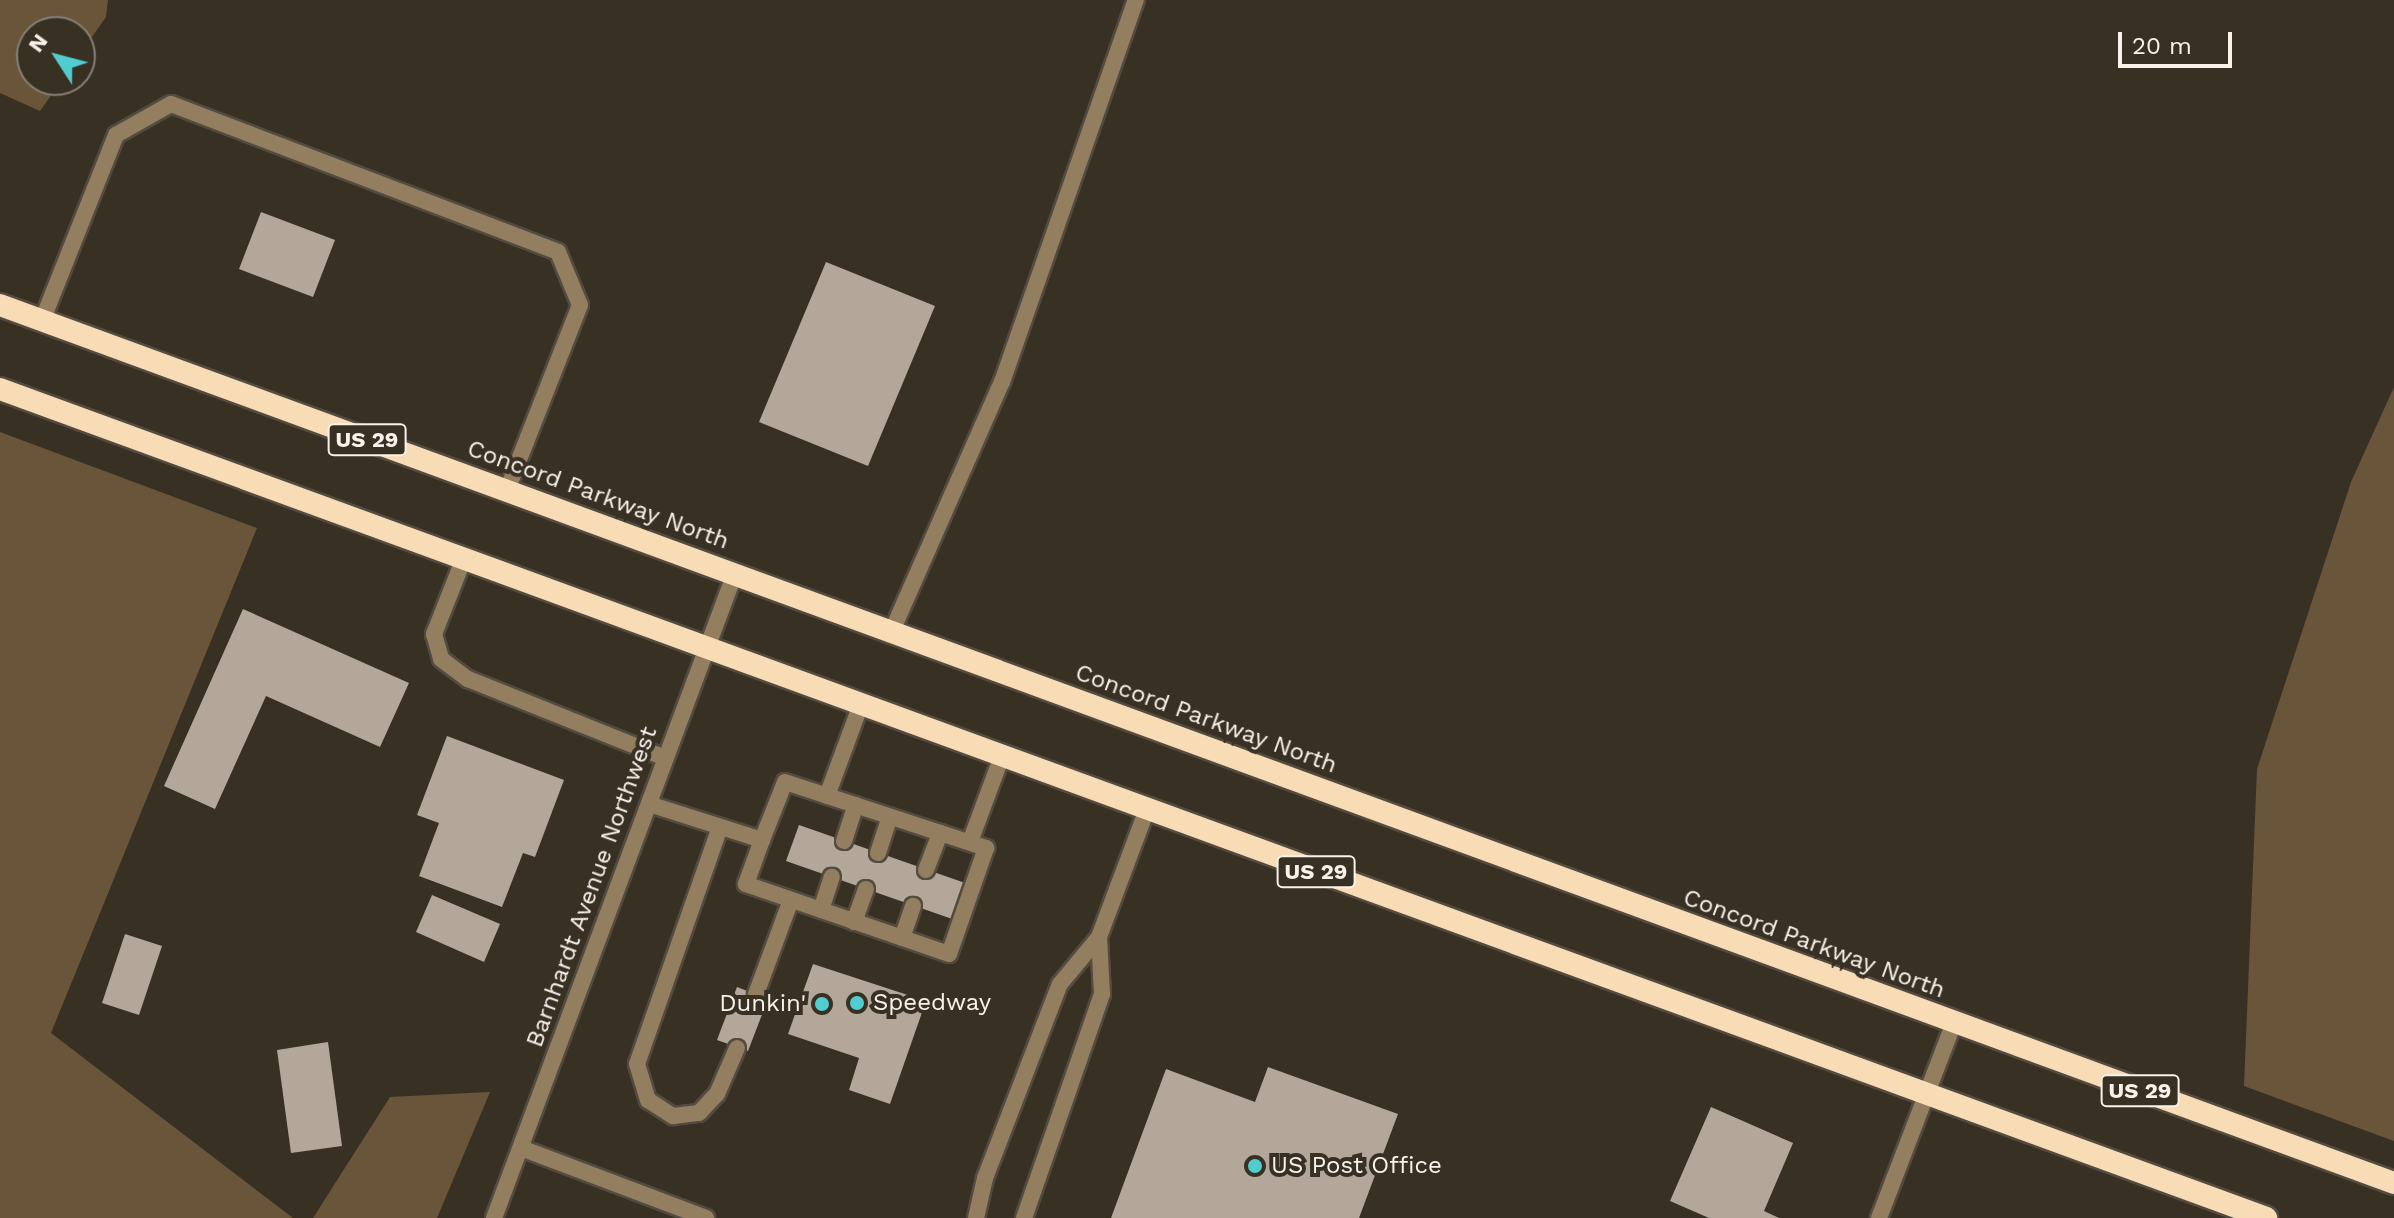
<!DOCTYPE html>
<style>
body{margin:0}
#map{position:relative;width:2394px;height:1218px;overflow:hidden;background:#393024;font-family:"Work Sans",sans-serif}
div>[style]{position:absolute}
.green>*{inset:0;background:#695539}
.building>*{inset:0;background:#b2a799}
.roads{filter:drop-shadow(2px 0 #544b40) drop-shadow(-2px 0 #544b40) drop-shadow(0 2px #544b40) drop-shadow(0 -2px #544b40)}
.service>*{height:16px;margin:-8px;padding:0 8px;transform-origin:8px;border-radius:8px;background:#937e60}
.minor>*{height:16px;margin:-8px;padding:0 8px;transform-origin:8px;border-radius:8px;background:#937e60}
.trunk>*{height:22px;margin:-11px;padding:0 11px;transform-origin:11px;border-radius:11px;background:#f8dcb6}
.dots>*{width:22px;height:22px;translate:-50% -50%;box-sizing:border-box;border:4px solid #393024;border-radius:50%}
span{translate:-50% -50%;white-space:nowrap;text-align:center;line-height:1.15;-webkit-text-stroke:8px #393024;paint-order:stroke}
.shield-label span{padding:2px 6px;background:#393024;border:2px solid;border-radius:6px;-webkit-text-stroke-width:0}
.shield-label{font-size:22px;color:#f8f2eb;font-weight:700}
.street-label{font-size:24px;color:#f8f2eb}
.poi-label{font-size:24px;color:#f8f2eb}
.left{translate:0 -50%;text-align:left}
.right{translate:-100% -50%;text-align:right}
.north{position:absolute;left:16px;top:16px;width:80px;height:80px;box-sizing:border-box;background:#393024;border:2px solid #857e74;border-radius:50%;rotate:306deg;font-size:22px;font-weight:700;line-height:32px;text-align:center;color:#f8f2eb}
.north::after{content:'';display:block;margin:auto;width:28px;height:36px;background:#52cdcf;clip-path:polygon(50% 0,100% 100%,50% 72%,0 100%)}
.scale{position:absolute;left:2118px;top:32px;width:114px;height:36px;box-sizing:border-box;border:4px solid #f8f2eb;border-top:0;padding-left:10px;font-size:24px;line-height:28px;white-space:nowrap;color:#f8f2eb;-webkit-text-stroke:6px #393024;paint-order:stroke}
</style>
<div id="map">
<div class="green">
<div style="clip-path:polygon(0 0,108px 0,106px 17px,80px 54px,80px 32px,32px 32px,32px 80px,62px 80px,40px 111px,0 93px)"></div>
<div style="clip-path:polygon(2394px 387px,2394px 1141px,2244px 1086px,2257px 769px,2351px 482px)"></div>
<div style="clip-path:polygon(0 432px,257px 528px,51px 1033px,293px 1218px,0 1218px)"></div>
<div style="clip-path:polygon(490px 1092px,437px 1218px,313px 1218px,390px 1097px)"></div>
</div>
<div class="building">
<div style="clip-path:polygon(261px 212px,335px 240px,313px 297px,239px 269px)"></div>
<div style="clip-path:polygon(826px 262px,935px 306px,868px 466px,759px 422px)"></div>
<div style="clip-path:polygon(243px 609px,409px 683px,380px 747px,266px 696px,215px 809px,164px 786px)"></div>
<div style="clip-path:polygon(447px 736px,564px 780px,535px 857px,523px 853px,502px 907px,419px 876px,439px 823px,417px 815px)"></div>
<div style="clip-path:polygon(799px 825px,968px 884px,955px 920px,786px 861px)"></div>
<div style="clip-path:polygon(432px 895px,500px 924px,484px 962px,416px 932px)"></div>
<div style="clip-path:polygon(125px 934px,162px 946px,139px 1015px,102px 1003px)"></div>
<div style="clip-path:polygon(813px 964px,926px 1001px,890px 1104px,849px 1090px,859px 1058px,788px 1034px)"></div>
<div style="clip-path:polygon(737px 987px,768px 999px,748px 1051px,717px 1040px)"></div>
<div style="clip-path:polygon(328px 1042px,342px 1146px,291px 1153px,277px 1050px)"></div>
<div style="clip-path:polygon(1268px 1067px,1398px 1114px,1359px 1218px,1111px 1218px,1166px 1069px,1255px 1102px)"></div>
<div style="clip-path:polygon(1711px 1107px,1793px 1143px,1764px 1211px,1779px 1218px,1709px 1218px,1670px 1201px)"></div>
</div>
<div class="roads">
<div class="service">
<div style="left:42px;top:321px;width:200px;rotate:-68.3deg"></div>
<div style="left:116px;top:135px;width:63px;rotate:-29.4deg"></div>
<div style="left:171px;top:104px;width:414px;rotate:20.9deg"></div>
<div style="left:558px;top:252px;width:57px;rotate:67.5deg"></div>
<div style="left:580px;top:305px;width:199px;rotate:111.5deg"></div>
<div style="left:464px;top:558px;width:82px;rotate:111.5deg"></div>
<div style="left:434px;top:634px;width:26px;rotate:74deg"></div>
<div style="left:441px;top:659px;width:34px;rotate:37deg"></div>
<div style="left:468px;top:679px;width:213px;rotate:21.8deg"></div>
<div style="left:892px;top:631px;width:272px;rotate:-66.2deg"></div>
<div style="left:1002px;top:382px;width:405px;rotate:-70.7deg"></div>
<div style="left:827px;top:796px;width:98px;rotate:-69.7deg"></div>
<div style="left:649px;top:804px;width:119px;rotate:17.7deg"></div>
<div style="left:762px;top:840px;width:62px;rotate:-68.4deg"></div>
<div style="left:785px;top:782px;width:212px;rotate:18.2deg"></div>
<div style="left:986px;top:848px;width:112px;rotate:109.2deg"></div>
<div style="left:949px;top:954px;width:215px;rotate:-161deg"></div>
<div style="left:746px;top:884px;width:47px;rotate:-70deg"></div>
<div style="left:720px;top:827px;width:251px;rotate:109.3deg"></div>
<div style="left:637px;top:1064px;width:38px;rotate:73deg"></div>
<div style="left:648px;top:1100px;width:30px;rotate:33deg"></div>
<div style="left:673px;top:1116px;width:26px;rotate:-7deg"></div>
<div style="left:699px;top:1113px;width:26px;rotate:-47deg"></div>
<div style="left:717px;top:1094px;width:50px;rotate:-66.5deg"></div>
<div style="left:844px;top:841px;width:38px;rotate:-72deg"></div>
<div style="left:970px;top:842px;width:92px;rotate:-69.6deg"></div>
<div style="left:878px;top:853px;width:38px;rotate:-72deg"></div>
<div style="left:926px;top:870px;width:40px;rotate:-69deg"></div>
<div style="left:821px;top:910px;width:35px;rotate:-72deg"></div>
<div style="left:854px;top:922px;width:35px;rotate:-70deg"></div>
<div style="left:1099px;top:937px;width:137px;rotate:-69.4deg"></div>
<div style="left:902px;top:938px;width:34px;rotate:-71deg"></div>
<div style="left:756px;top:994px;width:100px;rotate:-69.6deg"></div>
<div style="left:521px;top:1148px;width:198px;rotate:20.7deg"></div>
<div style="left:976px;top:1218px;width:41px;rotate:-77.3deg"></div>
<div style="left:985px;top:1178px;width:208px;rotate:-68.9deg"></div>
<div style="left:1060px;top:984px;width:61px;rotate:-50.3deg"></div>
<div style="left:1099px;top:937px;width:57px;rotate:87deg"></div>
<div style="left:1102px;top:994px;width:237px;rotate:109.2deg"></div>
</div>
<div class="minor">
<div style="left:494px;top:1218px;width:689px;rotate:-69.51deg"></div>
<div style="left:1879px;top:1218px;width:209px;rotate:-69deg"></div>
</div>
<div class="trunk">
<div style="left:0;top:305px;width:2550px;rotate:20.14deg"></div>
<div style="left:0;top:389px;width:2413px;rotate:20.09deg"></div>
</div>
</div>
<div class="dots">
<div style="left:857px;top:1003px;background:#52cdcf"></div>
<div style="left:822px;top:1004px;background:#52cdcf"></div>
<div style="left:1255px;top:1166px;background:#52cdcf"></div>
</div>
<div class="shield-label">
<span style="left:367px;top:440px">US 29</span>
<span style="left:1316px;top:872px">US 29</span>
<span style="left:2140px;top:1091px">US 29</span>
</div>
<div class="street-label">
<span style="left:598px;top:495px;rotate:20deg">Concord Parkway North</span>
<span style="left:1206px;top:719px;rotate:20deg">Concord Parkway North</span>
<span style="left:592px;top:887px;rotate:-70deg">Barnhardt Avenue Northwest</span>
<span style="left:1814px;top:944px;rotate:20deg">Concord Parkway North</span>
</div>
<div class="poi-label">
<span class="left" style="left:873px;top:1003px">Speedway</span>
<span class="right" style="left:806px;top:1004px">Dunkin'</span>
<span class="left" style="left:1271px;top:1166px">US Post Office</span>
</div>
<div class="north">N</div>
<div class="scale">20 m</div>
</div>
